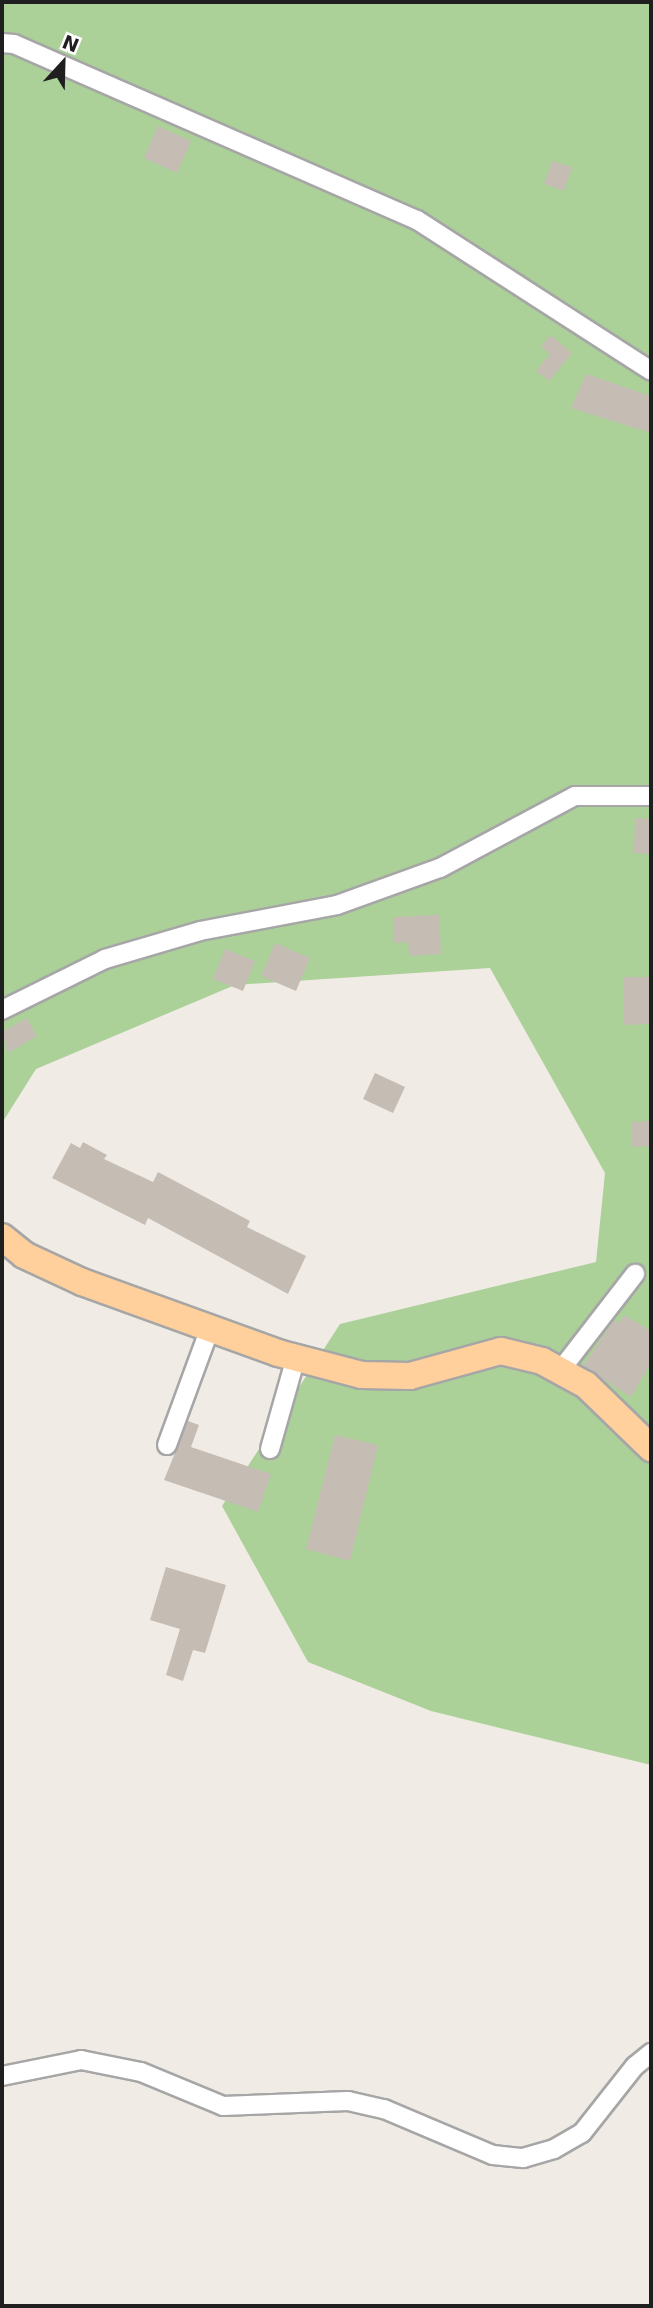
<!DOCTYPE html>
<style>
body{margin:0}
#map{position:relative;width:653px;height:2308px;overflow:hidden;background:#f0ece5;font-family:"DejaVu Sans",sans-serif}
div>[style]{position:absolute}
.forest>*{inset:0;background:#abd199}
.building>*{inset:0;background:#c5bcb4}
.roads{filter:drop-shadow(2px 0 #a6a6a6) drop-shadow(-2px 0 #a6a6a6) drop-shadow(0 2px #a6a6a6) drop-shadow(0 -2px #a6a6a6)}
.street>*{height:18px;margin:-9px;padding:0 9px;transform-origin:9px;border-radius:9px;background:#fff}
.primary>*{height:26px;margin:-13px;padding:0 13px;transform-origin:13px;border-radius:13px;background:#ffd09c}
span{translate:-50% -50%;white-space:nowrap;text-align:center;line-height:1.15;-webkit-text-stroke:6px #fff;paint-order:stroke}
.frame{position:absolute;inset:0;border:4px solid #1f1f1f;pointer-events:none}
.north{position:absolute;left:28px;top:28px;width:70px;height:70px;-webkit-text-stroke:5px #fff;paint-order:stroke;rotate:22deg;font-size:19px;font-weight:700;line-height:28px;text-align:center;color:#1f1f1f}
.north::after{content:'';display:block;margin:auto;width:24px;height:32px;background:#1f1f1f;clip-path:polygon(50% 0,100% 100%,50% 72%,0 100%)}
</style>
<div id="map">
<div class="forest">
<div style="clip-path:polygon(2px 2px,651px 2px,651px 1765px,431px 1711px,308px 1662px,222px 1506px,340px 1324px,596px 1262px,605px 1173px,490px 968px,235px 985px,36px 1069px,2px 1123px)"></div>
</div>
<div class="building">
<div style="clip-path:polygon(158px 126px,191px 141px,177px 173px,144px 158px)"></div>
<div style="clip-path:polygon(552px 161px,572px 167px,564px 191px,544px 184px)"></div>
<div style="clip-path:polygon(550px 335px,572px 353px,549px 381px,536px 371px,550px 354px,541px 347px)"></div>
<div style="clip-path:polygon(586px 374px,651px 396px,651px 433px,571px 408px)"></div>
<div style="clip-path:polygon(635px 818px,651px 819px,651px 854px,634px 853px)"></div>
<div style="clip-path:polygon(439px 915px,441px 954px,409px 956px,408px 942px,394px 943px,393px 917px)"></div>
<div style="clip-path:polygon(275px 943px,310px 958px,296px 991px,261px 976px)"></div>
<div style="clip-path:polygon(225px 949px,255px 961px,243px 991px,213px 979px)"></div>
<div style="clip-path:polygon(623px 977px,651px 977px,651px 1024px,624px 1025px)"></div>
<div style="clip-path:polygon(27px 1018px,37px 1036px,8px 1053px,2px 1032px)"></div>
<div style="clip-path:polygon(375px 1073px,405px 1087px,393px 1113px,363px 1099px)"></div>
<div style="clip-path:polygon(651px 1121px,651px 1146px,632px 1147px,631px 1122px)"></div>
<div style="clip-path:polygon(83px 1142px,107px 1155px,104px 1159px,153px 1182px,158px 1172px,250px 1221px,247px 1227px,306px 1256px,288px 1294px,148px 1218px,145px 1225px,52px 1178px,71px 1143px,80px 1148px)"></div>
<div style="clip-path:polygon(624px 1315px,651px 1331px,651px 1363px,631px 1397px,583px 1366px,614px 1320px,619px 1323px)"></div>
<div style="clip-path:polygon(188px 1421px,199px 1425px,191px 1447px,271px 1474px,258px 1512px,164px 1480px)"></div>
<div style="clip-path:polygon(335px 1435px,378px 1445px,350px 1561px,306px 1549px)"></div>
<div style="clip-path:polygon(166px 1567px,226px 1585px,205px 1653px,193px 1650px,183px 1681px,166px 1675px,180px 1629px,150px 1620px)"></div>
</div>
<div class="roads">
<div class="street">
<div style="left:2px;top:43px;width:12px;rotate:5deg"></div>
<div style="left:14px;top:44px;width:440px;rotate:23.6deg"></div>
<div style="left:417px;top:220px;width:278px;rotate:32.8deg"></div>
<div style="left:2px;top:1010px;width:115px;rotate:-26.3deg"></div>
<div style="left:105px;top:959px;width:99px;rotate:-16.4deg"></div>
<div style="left:200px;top:931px;width:139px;rotate:-10.7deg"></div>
<div style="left:337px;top:905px;width:109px;rotate:-19.8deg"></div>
<div style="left:440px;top:868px;width:153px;rotate:-28.1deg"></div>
<div style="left:575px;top:796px;width:76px"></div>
<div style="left:560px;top:1371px;width:123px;rotate:-52.3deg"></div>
<div style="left:167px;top:1445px;width:125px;rotate:-69.8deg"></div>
<div style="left:270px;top:1449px;width:96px;rotate:-74.2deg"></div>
<div style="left:2px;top:2076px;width:81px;rotate:-11.4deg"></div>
<div style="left:81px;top:2060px;width:61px;rotate:11.3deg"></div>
<div style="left:141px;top:2072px;width:89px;rotate:22.5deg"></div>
<div style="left:223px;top:2106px;width:125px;rotate:-2.3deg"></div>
<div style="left:348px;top:2101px;width:37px;rotate:13deg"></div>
<div style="left:384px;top:2109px;width:118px;rotate:22.9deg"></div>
<div style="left:493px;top:2155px;width:30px;rotate:6deg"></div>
<div style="left:523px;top:2158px;width:32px;rotate:-16deg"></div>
<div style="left:554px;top:2149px;width:32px;rotate:-30deg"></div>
<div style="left:582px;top:2133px;width:85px;rotate:-51.7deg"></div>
<div style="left:635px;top:2066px;width:21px;rotate:-39deg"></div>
</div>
<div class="primary">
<div style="left:2px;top:1237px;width:28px;rotate:39deg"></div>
<div style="left:24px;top:1255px;width:64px;rotate:25deg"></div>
<div style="left:82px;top:1282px;width:208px;rotate:19.9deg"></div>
<div style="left:278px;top:1353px;width:87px;rotate:14.7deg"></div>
<div style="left:362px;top:1375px;width:48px;rotate:1.2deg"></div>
<div style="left:410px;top:1376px;width:94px;rotate:-15.4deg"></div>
<div style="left:501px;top:1351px;width:42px;rotate:13.7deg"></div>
<div style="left:542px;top:1361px;width:50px;rotate:28.6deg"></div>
<div style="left:586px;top:1385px;width:91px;rotate:44.1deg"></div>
</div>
</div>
<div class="frame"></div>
<div class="north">N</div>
</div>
